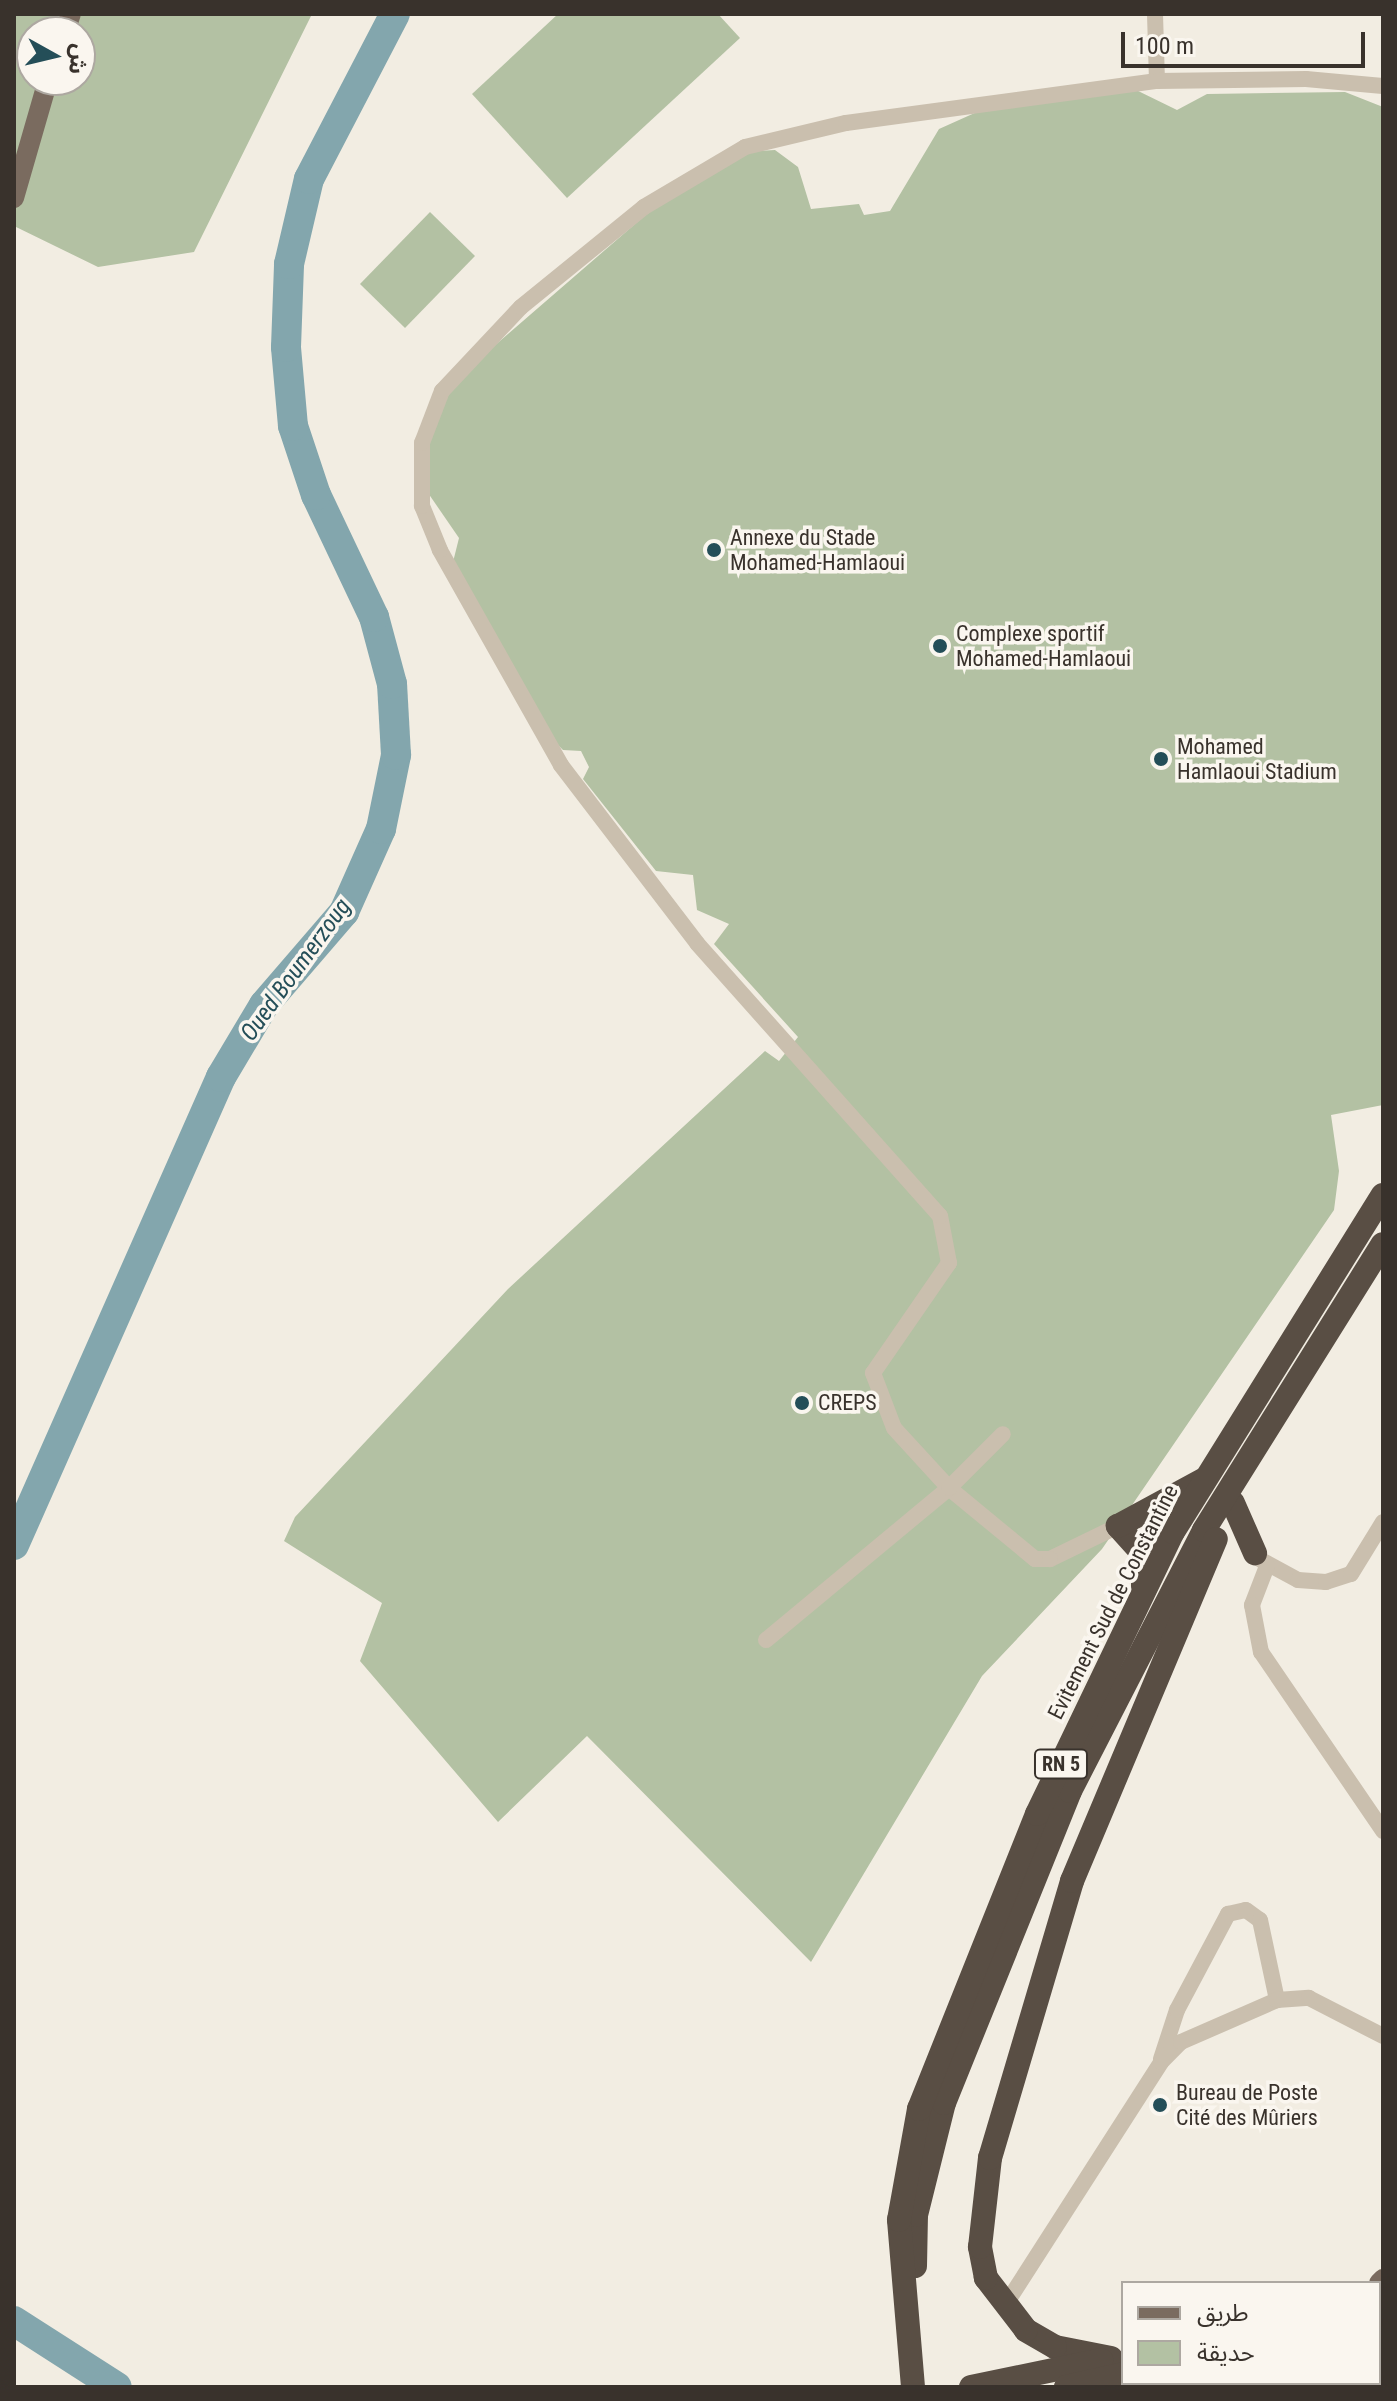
<!DOCTYPE html>
<meta charset="utf-8">
<style>
body{margin:0}
#map{position:relative;width:1397px;height:2401px;overflow:hidden;background:#f2ede2;font-family:"Roboto Condensed","Noto Sans Arabic",sans-serif}
div>[style]{position:absolute}
.green>*{inset:0;background:#b3c1a3}
.river>*{height:30px;margin:-15px;padding:0 15px;transform-origin:15px;border-radius:15px;background:#83a6ad}
.minor>*{height:16px;margin:-8px;padding:0 8px;transform-origin:8px;border-radius:8px;background:#cabfae}
.major>*{height:20px;margin:-10px;padding:0 10px;transform-origin:10px;border-radius:10px;background:#7a6b5f}
.highway>*{height:24px;margin:-12px;padding:0 12px;transform-origin:12px;border-radius:12px;background:#594e44}
.dots>*{width:22px;height:22px;translate:-50% -50%;box-sizing:border-box;border:4px solid #faf6ef;border-radius:50%}
span{translate:-50% -50%;white-space:nowrap;text-align:center;line-height:1.15;-webkit-text-stroke:7px #faf6ef;paint-order:stroke}
.shield-label span{padding:2px 6px;background:#faf6ef;border:2px solid;border-radius:6px;-webkit-text-stroke-width:0}
.shield-label{font-size:20px;color:#39322c;font-weight:700}
.poi-label{font-size:22px;color:#39322c}
.left{translate:0 -50%;text-align:left}
.street-label{font-size:22px;color:#39322c}
.water-label{font-size:24px;color:#244e58;font-style:italic}
.frame{position:absolute;inset:0;border:16px solid #39322c;pointer-events:none}
.legend{position:absolute;left:1121px;top:2281px;width:260px;height:104px;box-sizing:border-box;background:#faf6ef;border:2px solid #ada8a1;margin:0;padding:10px 14px;list-style:none;font-size:24px;color:#39322c}
.legend li{display:flex;align-items:center;gap:16px;height:40px}
.legend b{width:40px;border:2px solid #ada8a1}
.north{position:absolute;left:16px;top:16px;width:80px;height:80px;box-sizing:border-box;background:#faf6ef;border:2px solid #ada8a1;border-radius:50%;rotate:98deg;font-size:22px;font-weight:700;line-height:32px;text-align:center;color:#39322c}
.north::after{content:'';display:block;margin:auto;width:28px;height:36px;background:#244e58;clip-path:polygon(50% 0,100% 100%,50% 72%,0 100%)}
.scale{position:absolute;left:1121px;top:32px;width:244px;height:36px;box-sizing:border-box;border:4px solid #39322c;border-top:0;padding-left:10px;font-size:24px;line-height:28px;white-space:nowrap;color:#39322c;-webkit-text-stroke:6px #faf6ef;paint-order:stroke}
</style>
<div id="map">
<div class="green">
<div style="clip-path:polygon(evenodd,14px 14px,312px 14px,194px 252px,98px 267px,14px 226px,14px 14px,32px 32px,80px 32px,80px 80px,32px 80px,32px 32px)"></div>
<div style="clip-path:polygon(558px 14px,718px 14px,740px 38px,567px 198px,472px 94px)"></div>
<div style="clip-path:polygon(1132px 88px,1177px 110px,1207px 94px,1345px 92px,1383px 107px,1383px 1105px,1331px 1115px,1339px 1171px,1334px 1210px,1102px 1549px,982px 1676px,811px 1962px,587px 1736px,498px 1822px,360px 1661px,382px 1603px,284px 1541px,295px 1517px,508px 1289px,765px 1051px,779px 1061px,798px 1037px,714px 944px,729px 924px,697px 910px,693px 875px,656px 871px,583px 779px,589px 767px,581px 751px,563px 750px,543px 730px,453px 562px,459px 538px,426px 490px,426px 426px,456px 379px,672px 192px,744px 152px,775px 150px,798px 167px,811px 209px,859px 204px,864px 215px,890px 211px,939px 129px,988px 107px)"></div>
<div style="clip-path:polygon(430px 212px,475px 256px,405px 328px,360px 284px)"></div>
</div>
<div class="river">
<div style="left:14px;top:1545px;width:512px;rotate:-66.14deg"></div>
<div style="left:221px;top:1077px;width:84px;rotate:-59.2deg"></div>
<div style="left:264px;top:1005px;width:123px;rotate:-49.3deg"></div>
<div style="left:344px;top:912px;width:91px;rotate:-66deg"></div>
<div style="left:381px;top:829px;width:76px;rotate:-78.5deg"></div>
<div style="left:396px;top:755px;width:71px;rotate:-93.2deg"></div>
<div style="left:392px;top:684px;width:69px;rotate:-105deg"></div>
<div style="left:374px;top:617px;width:135px;rotate:-115.4deg"></div>
<div style="left:316px;top:495px;width:73px;rotate:-108.4deg"></div>
<div style="left:293px;top:426px;width:79px;rotate:-95.1deg"></div>
<div style="left:286px;top:347px;width:83px;rotate:-87.9deg"></div>
<div style="left:289px;top:264px;width:87px;rotate:-76.8deg"></div>
<div style="left:309px;top:179px;width:186px;rotate:-62.5deg"></div>
<div style="left:14px;top:2321px;width:122px;rotate:32.7deg"></div>
</div>
<div class="minor">
<div style="left:1155px;top:14px;width:67px;rotate:88.3deg"></div>
<div style="left:1118px;top:1526px;width:76px;rotate:154.1deg"></div>
<div style="left:1050px;top:1559px;width:15px;rotate:180deg"></div>
<div style="left:1035px;top:1559px;width:112px;rotate:-140.5deg"></div>
<div style="left:949px;top:1488px;width:81px;rotate:-132.5deg"></div>
<div style="left:894px;top:1428px;width:59px;rotate:-110.9deg"></div>
<div style="left:873px;top:1373px;width:134px;rotate:-55.4deg"></div>
<div style="left:949px;top:1263px;width:48px;rotate:-100.8deg"></div>
<div style="left:940px;top:1216px;width:365px;rotate:-131.7deg"></div>
<div style="left:697px;top:943px;width:224px;rotate:-127.4deg"></div>
<div style="left:561px;top:765px;width:247px;rotate:-119.4deg"></div>
<div style="left:440px;top:550px;width:48px;rotate:-112.2deg"></div>
<div style="left:422px;top:506px;width:63px;rotate:-90deg"></div>
<div style="left:422px;top:443px;width:56px;rotate:-69deg"></div>
<div style="left:442px;top:391px;width:115px;rotate:-46.8deg"></div>
<div style="left:521px;top:307px;width:159px;rotate:-39.1deg"></div>
<div style="left:644px;top:207px;width:117px;rotate:-30.7deg"></div>
<div style="left:745px;top:147px;width:104px;rotate:-13.4deg"></div>
<div style="left:846px;top:123px;width:314px;rotate:-7.7deg"></div>
<div style="left:1157px;top:81px;width:149px;rotate:-0.8deg"></div>
<div style="left:1306px;top:79px;width:77px;rotate:5.2deg"></div>
<div style="left:1261px;top:1560px;width:42px;rotate:28.4deg"></div>
<div style="left:1298px;top:1580px;width:28px;rotate:4deg"></div>
<div style="left:1326px;top:1582px;width:26px;rotate:-18deg"></div>
<div style="left:1351px;top:1574px;width:61px;rotate:-58.4deg"></div>
<div style="left:1267px;top:1566px;width:42px;rotate:111deg"></div>
<div style="left:1252px;top:1605px;width:48px;rotate:79.2deg"></div>
<div style="left:1261px;top:1652px;width:217px;rotate:55.7deg"></div>
<div style="left:766px;top:1640px;width:238px;rotate:-39.7deg"></div>
<div style="left:949px;top:1488px;width:76px;rotate:-45deg"></div>
<div style="left:1161px;top:2059px;width:52px;rotate:-71.9deg"></div>
<div style="left:1177px;top:2010px;width:109px;rotate:-62deg"></div>
<div style="left:1228px;top:1914px;width:18px;rotate:-13deg"></div>
<div style="left:1246px;top:1910px;width:17px;rotate:36deg"></div>
<div style="left:1260px;top:1920px;width:82px;rotate:78deg"></div>
<div style="left:1004px;top:2307px;width:291px;rotate:-57.3deg"></div>
<div style="left:1161px;top:2062px;width:28px;rotate:-45deg"></div>
<div style="left:1181px;top:2042px;width:105px;rotate:-23.6deg"></div>
<div style="left:1277px;top:2000px;width:32px;rotate:-4deg"></div>
<div style="left:1309px;top:1998px;width:83px;rotate:27.2deg"></div>
</div>
<div class="major">
<div style="left:65px;top:32px;width:19px;rotate:-72deg"></div>
<div style="left:14px;top:198px;width:123px;rotate:-73.9deg"></div>
<div style="left:1379px;top:2283px;width:6px;rotate:-45deg"></div>
<div style="left:1379px;top:2313px;width:4px;rotate:-14deg"></div>
<div style="left:1379px;top:2329px;width:4px;rotate:-14deg"></div>
<div style="left:1379px;top:2345px;width:4px"></div>
</div>
<div class="highway">
<div style="left:1233px;top:1503px;width:55px;rotate:66.3deg"></div>
<div style="left:1143px;top:1586px;width:32px;rotate:-90deg"></div>
<div style="left:1143px;top:1554px;width:38px;rotate:-132deg"></div>
<div style="left:1118px;top:1526px;width:97px;rotate:-28.4deg"></div>
<div style="left:915px;top:2266px;width:51px;rotate:-88.9deg"></div>
<div style="left:916px;top:2215px;width:115px;rotate:-76deg"></div>
<div style="left:944px;top:2103px;width:336px;rotate:-68deg"></div>
<div style="left:1070px;top:1791px;width:293px;rotate:-62.8deg"></div>
<div style="left:1204px;top:1530px;width:337px;rotate:-58deg"></div>
<div style="left:1111px;top:2358px;width:57px;rotate:-168.9deg"></div>
<div style="left:1055px;top:2347px;width:34px;rotate:-150deg"></div>
<div style="left:1026px;top:2330px;width:66px;rotate:-127.6deg"></div>
<div style="left:986px;top:2278px;width:32px;rotate:-101deg"></div>
<div style="left:980px;top:2247px;width:90px;rotate:-83.6deg"></div>
<div style="left:990px;top:2158px;width:289px;rotate:-73.5deg"></div>
<div style="left:1072px;top:1881px;width:371px;rotate:-67.2deg"></div>
<div style="left:913px;top:2387px;width:168px;rotate:-94.8deg"></div>
<div style="left:899px;top:2220px;width:113px;rotate:-79.8deg"></div>
<div style="left:919px;top:2109px;width:318px;rotate:-68.2deg"></div>
<div style="left:1037px;top:1814px;width:313px;rotate:-64.3deg"></div>
<div style="left:1173px;top:1532px;width:397px;rotate:-58.1deg"></div>
<div style="left:971px;top:2387px;width:133px;rotate:-11.7deg"></div>
<div style="left:1066px;top:2387px;width:58px;rotate:-12.8deg"></div>
<div style="left:1151px;top:2387px;width:13px;rotate:-18deg"></div>
</div>
<div class="dots">
<div style="left:714px;top:550px;background:#244e58"></div>
<div style="left:940px;top:646px;background:#244e58"></div>
<div style="left:1161px;top:759px;background:#244e58"></div>
<div style="left:802px;top:1403px;background:#244e58"></div>
<div style="left:1160px;top:2105px;background:#244e58"></div>
</div>
<div class="shield-label">
<span style="left:1061px;top:1764px">RN 5</span>
</div>
<div class="poi-label">
<span class="left" style="left:730px;top:550px">Annexe du Stade<br>Mohamed-Hamlaoui</span>
<span class="left" style="left:956px;top:646px">Complexe sportif<br>Mohamed-Hamlaoui</span>
<span class="left" style="left:1177px;top:759px">Mohamed<br>Hamlaoui Stadium</span>
<span class="left" style="left:818px;top:1403px">CREPS</span>
<span class="left" style="left:1176px;top:2105px">Bureau de Poste<br>Cité des Mûriers</span>
</div>
<div class="street-label">
<span style="left:1113px;top:1602px;rotate:-63deg">Evitement Sud de Constantine</span>
</div>
<div class="water-label">
<span style="left:296px;top:970px;rotate:-54deg">Oued Boumerzoug</span>
</div>
<div class="frame"></div>
<ul class="legend">
<li><b style="height:10px;background:#7a6b5f"></b>طريق</li>
<li><b style="height:22px;background:#b3c1a3"></b>حديقة</li>
</ul>
<div class="north">ش</div>
<div class="scale">100 m</div>
</div>
